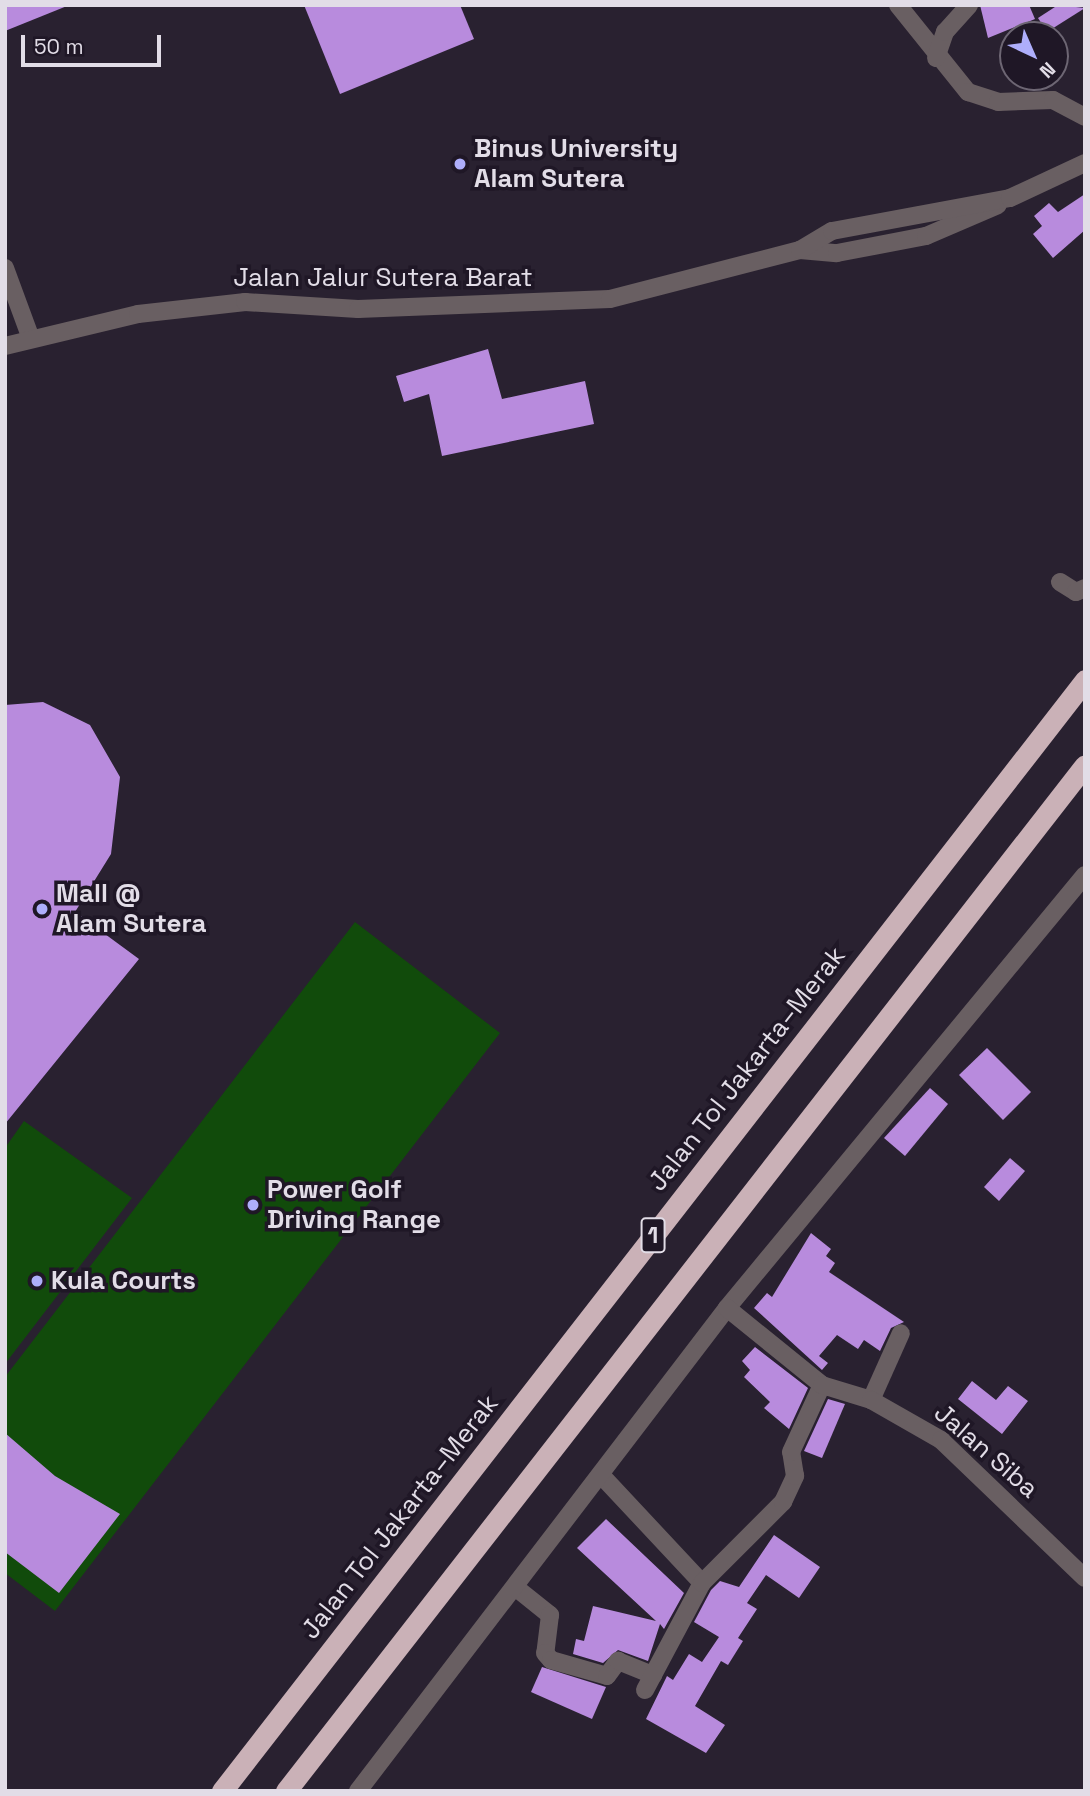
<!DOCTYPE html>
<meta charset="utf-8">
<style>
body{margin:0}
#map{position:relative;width:1090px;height:1796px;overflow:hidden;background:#292130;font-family:"Space Grotesk",sans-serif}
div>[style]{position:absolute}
.green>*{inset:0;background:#114b0b}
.building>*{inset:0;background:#b88bdd}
.minor>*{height:18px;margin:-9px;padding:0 9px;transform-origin:9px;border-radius:9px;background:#695f62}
.tertiary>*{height:18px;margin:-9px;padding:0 9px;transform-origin:9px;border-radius:9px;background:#695f62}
.motorway>*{height:21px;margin:-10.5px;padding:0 10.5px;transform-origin:10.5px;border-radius:10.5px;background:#cab1b7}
.dots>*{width:19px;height:19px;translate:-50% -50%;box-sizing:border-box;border:4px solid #1f1726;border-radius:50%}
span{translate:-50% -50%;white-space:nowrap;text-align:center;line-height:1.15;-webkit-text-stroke:7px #1f1726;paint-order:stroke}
.shield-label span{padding:2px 5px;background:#1f1726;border:2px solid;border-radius:5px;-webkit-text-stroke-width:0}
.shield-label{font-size:24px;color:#e2dde7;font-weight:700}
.poi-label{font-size:26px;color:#e2dde7;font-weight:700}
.left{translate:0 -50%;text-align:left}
.street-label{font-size:26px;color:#e2dde7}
.frame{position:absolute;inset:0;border:7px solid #e2dde7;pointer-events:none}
.north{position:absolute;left:999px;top:21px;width:70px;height:70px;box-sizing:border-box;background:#1f1726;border:2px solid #6d6673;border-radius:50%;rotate:136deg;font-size:19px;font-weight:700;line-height:28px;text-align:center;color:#e2dde7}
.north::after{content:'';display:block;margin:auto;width:24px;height:32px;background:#aeaefb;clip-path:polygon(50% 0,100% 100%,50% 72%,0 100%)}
.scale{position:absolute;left:21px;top:35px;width:140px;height:32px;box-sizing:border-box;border:4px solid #e2dde7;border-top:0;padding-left:9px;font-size:21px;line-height:24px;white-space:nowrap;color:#e2dde7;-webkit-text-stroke:5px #1f1726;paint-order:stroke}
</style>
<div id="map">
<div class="green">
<div style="clip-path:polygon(355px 922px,500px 1033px,55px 1611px,5px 1573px,5px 1377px)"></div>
<div style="clip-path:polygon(24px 1121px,132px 1198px,5px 1364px,5px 1148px)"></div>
</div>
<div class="building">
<div style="clip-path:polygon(5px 5px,67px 5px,67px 6px,5px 31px)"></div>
<div style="clip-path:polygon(304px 5px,460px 5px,474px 39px,340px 94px)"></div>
<div style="clip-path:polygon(980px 5px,1029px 5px,1035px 19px,988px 38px)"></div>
<div style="clip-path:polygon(1058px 5px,1085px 8px,1047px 32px,1038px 18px)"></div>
<div style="clip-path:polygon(1085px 194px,1085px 230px,1053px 258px,1033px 234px,1042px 226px,1034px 216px,1049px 203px,1058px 212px)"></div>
<div style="clip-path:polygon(488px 349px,502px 399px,585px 381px,594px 424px,442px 456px,429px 394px,404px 402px,396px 376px)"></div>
<div style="clip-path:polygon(43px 702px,90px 725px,120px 777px,111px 854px,75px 912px,139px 959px,5px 1124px,5px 705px)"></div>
<div style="clip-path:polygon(987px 1048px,1031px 1092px,1003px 1120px,959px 1075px)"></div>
<div style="clip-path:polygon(930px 1088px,948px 1104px,905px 1156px,884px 1138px)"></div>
<div style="clip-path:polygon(1010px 1158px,1025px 1171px,999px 1201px,984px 1187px)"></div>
<div style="clip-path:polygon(811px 1233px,831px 1249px,826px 1256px,835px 1263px,829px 1272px,904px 1322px,891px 1328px,880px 1351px,864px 1340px,858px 1349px,837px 1335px,819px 1356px,828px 1363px,822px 1370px,754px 1308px,767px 1293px,772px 1297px)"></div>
<div style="clip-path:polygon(755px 1347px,808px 1388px,789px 1429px,764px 1408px,770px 1402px,744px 1377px,750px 1370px,742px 1361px)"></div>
<div style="clip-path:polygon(972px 1381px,996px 1400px,1008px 1386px,1028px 1401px,1002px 1434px,958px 1399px)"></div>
<div style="clip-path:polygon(828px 1399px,845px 1404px,822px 1458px,804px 1451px)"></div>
<div style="clip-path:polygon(5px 1433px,55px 1476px,120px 1514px,59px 1593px,5px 1552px)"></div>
<div style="clip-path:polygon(606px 1519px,684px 1593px,664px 1629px,660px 1624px,648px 1661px,618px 1650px,603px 1663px,573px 1654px,576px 1639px,584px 1641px,593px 1606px,656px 1621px,577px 1548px)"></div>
<div style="clip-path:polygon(774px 1535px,820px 1567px,799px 1598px,766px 1575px,747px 1603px,757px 1609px,738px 1638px,743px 1641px,728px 1665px,721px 1661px,695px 1706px,725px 1725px,706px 1753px,646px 1719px,667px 1676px,673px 1680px,689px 1654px,702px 1662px,719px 1637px,694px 1622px,711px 1590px,720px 1581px,739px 1587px)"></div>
<div style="clip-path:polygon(542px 1667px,606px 1687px,592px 1719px,531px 1692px)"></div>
</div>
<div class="minor">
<div style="left:898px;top:5px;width:112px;rotate:51.2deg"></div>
<div style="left:968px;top:92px;width:32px;rotate:18deg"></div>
<div style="left:998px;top:102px;width:55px;rotate:-2.1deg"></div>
<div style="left:1053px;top:100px;width:36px;rotate:28deg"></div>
<div style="left:936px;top:58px;width:28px;rotate:-71deg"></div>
<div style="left:945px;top:32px;width:36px;rotate:-48deg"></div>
<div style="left:1060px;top:582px;width:19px;rotate:32deg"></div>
<div style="left:1076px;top:592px;width:10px;rotate:-24deg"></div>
<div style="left:727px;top:1308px;width:562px;rotate:-50.42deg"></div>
<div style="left:871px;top:1400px;width:73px;rotate:-65.9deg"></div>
<div style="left:601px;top:1475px;width:148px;rotate:46.9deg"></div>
<div style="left:515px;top:1587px;width:45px;rotate:38.7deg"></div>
<div style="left:550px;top:1615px;width:38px;rotate:97deg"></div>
<div style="left:545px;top:1653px;width:9px;rotate:49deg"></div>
<div style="left:551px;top:1660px;width:58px;rotate:15.9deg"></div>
<div style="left:607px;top:1676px;width:19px;rotate:-54deg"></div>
<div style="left:618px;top:1661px;width:38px;rotate:22deg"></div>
<div style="left:645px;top:1690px;width:121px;rotate:-62deg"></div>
<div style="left:702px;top:1583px;width:115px;rotate:-45deg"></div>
<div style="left:783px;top:1502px;width:29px;rotate:-65deg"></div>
<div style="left:795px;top:1476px;width:24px;rotate:-99deg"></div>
<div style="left:791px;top:1452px;width:74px;rotate:-65.2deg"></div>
<div style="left:358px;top:1791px;width:608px;rotate:-52.62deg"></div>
<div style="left:727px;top:1308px;width:122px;rotate:39deg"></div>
<div style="left:822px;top:1385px;width:51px;rotate:17deg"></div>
<div style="left:871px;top:1400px;width:81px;rotate:29.7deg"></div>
<div style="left:941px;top:1440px;width:199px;rotate:43.8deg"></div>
</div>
<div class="tertiary">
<div style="left:800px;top:250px;width:37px;rotate:5deg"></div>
<div style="left:837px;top:253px;width:91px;rotate:-10.8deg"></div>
<div style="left:926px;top:236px;width:78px;rotate:-23.3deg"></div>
<div style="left:5px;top:268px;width:72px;rotate:69.8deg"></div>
<div style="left:5px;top:346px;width:137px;rotate:-13.5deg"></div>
<div style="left:138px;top:314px;width:108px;rotate:-6.4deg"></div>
<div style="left:245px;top:302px;width:113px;rotate:3.5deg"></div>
<div style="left:358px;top:309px;width:252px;rotate:-2.3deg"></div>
<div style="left:610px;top:299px;width:196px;rotate:-14.5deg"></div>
<div style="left:800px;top:250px;width:37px;rotate:-31deg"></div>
<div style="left:832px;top:231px;width:181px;rotate:-10.5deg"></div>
<div style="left:1010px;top:198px;width:83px;rotate:-25deg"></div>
</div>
<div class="motorway">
<div style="left:222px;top:1791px;width:1407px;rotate:-52.16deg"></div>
<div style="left:286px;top:1791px;width:1300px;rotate:-52.09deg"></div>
</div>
<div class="dots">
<div style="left:460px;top:164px;background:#aeaefb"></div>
<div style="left:42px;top:909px;background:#aeaefb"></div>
<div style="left:253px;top:1205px;background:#aeaefb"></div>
<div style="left:37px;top:1281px;background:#aeaefb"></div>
</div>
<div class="shield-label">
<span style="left:653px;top:1235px">1</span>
</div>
<div class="poi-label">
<span class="left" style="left:474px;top:164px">Binus University<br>Alam Sutera</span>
<span class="left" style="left:56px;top:909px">Mall @<br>Alam Sutera</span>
<span class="left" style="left:267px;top:1205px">Power Golf<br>Driving Range</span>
<span class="left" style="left:51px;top:1281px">Kula Courts</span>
</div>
<div class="street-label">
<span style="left:383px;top:278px">Jalan Jalur Sutera Barat</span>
<span style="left:747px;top:1069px;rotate:-52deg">Jalan Tol Jakarta–Merak</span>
<span style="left:986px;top:1451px;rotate:41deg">Jalan Siba</span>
<span style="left:400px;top:1517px;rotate:-52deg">Jalan Tol Jakarta–Merak</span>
</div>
<div class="frame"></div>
<div class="north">N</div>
<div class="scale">50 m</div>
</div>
